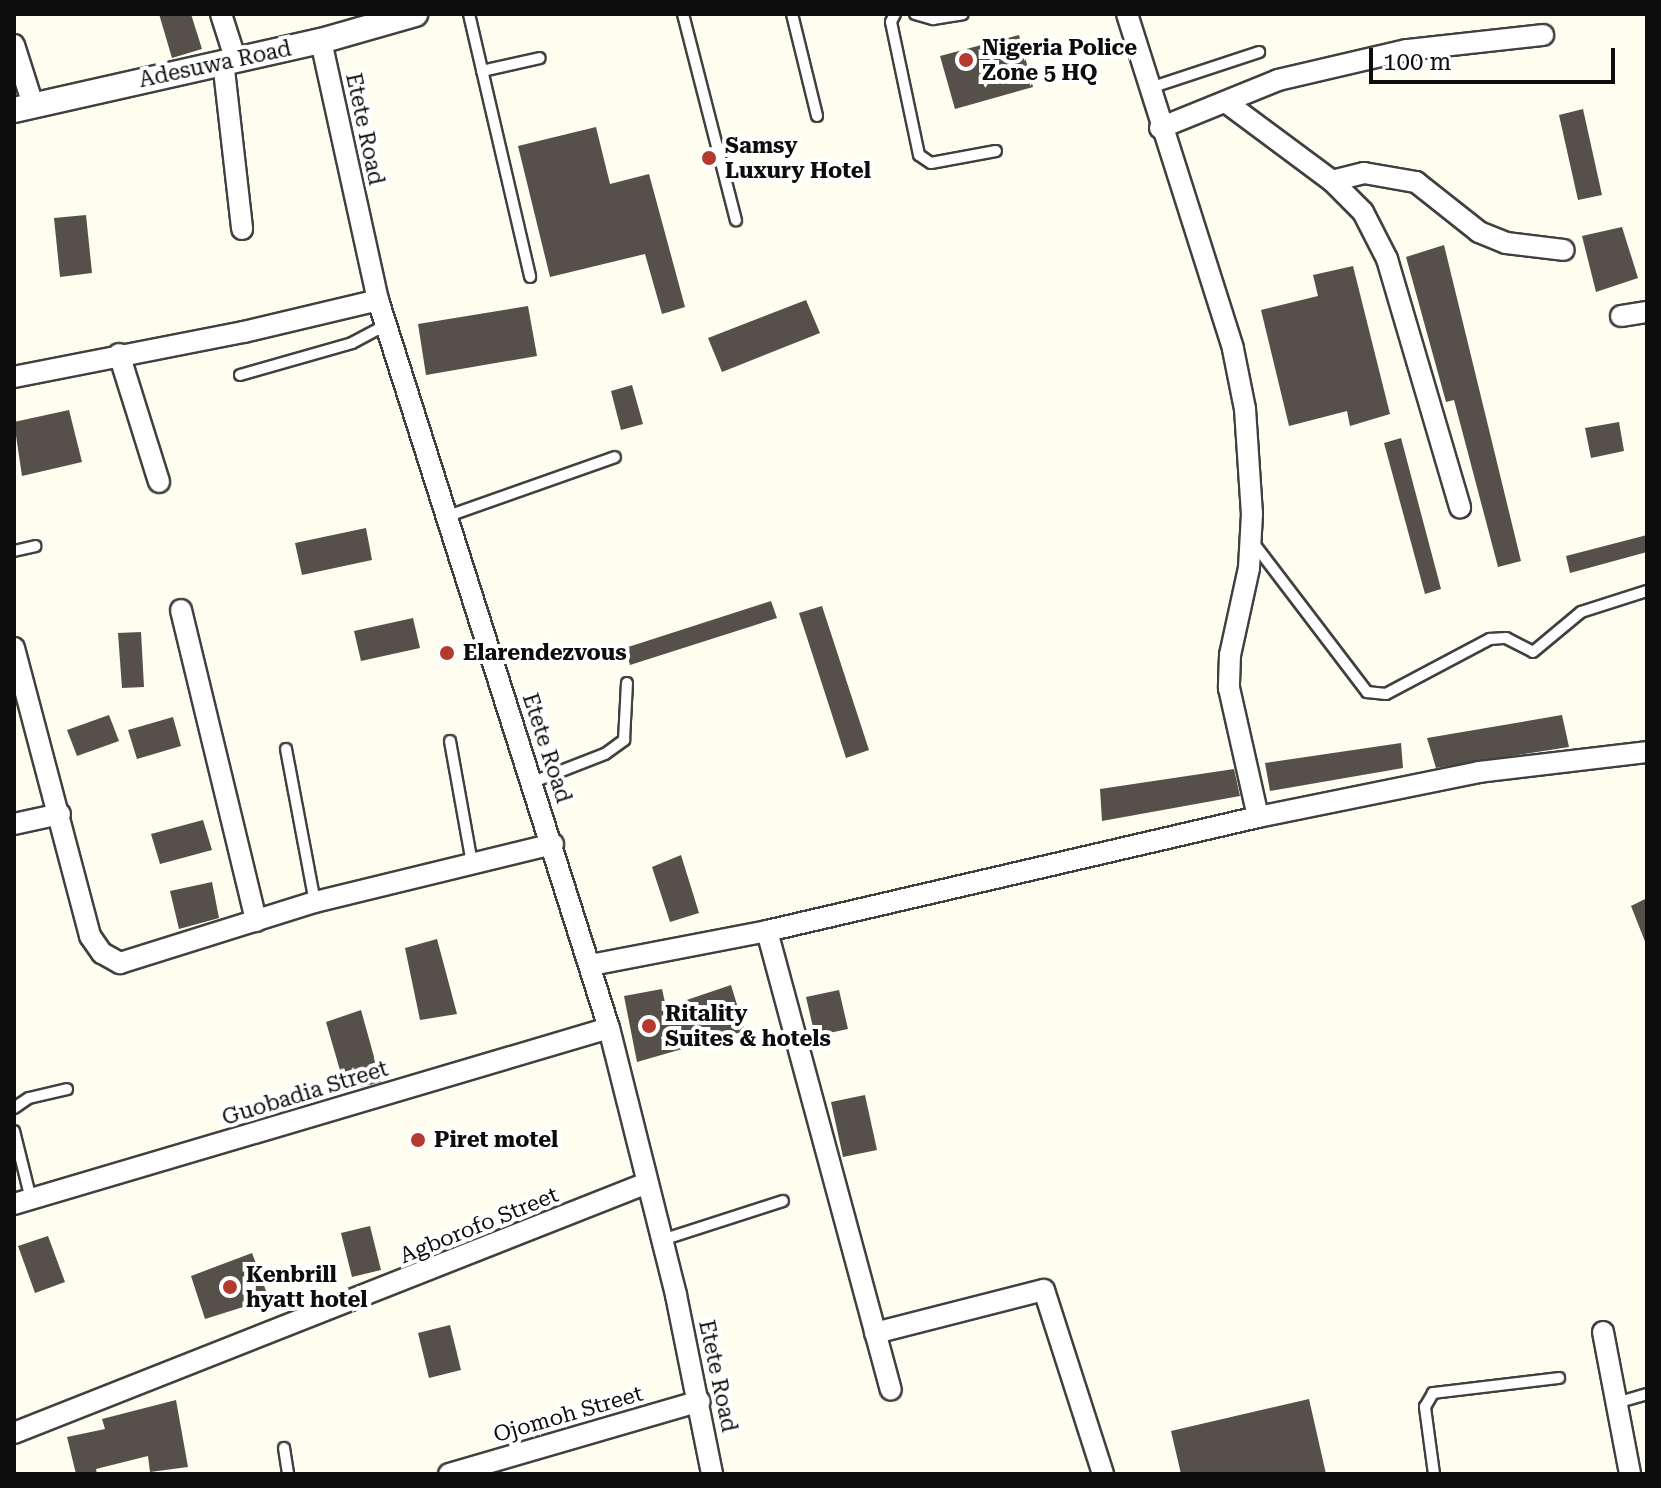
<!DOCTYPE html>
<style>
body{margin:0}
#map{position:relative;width:1661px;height:1488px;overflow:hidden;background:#fefdef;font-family:"Roboto Serif",serif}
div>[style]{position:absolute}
.building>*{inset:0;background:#55504a}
.roads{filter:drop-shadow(2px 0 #404040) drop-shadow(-2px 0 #404040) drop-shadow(0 2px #404040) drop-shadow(0 -2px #404040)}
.service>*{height:10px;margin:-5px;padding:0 5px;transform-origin:5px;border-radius:5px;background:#fff}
.minor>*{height:20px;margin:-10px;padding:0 10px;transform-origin:10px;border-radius:10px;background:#fff}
.tertiary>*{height:24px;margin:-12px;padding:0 12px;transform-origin:12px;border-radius:12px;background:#fff}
.dots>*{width:22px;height:22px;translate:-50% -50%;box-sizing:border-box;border:4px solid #fff;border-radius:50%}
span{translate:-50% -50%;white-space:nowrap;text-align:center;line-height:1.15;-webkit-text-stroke:8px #fff;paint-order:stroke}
.poi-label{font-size:22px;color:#0d0d0d;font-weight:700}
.left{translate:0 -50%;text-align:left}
.street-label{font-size:22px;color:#0d0d0d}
.frame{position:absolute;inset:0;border:16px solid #0d0d0d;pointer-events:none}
.scale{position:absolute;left:1369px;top:48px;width:246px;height:36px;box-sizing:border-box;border:4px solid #0d0d0d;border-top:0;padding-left:10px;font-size:24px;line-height:28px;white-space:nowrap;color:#0d0d0d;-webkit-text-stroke:6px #fff;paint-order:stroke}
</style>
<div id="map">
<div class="building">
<div style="clip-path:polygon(159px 14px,191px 14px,202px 49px,172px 58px)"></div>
<div style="clip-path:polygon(1019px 35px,1033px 87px,955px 109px,940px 56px)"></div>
<div style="clip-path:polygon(1583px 109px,1602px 195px,1578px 200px,1559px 115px)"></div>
<div style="clip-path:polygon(596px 127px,610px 184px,649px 174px,685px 307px,662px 314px,645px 254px,550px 277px,518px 146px)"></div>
<div style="clip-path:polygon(86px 215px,92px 273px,60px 277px,54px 218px)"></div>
<div style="clip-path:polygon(1622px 227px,1638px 278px,1596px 292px,1582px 236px)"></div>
<div style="clip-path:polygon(1444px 245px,1521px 561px,1498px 567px,1454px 400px,1446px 402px,1406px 257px)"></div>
<div style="clip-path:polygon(1353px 266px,1390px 414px,1350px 426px,1347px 411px,1289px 426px,1261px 310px,1318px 296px,1313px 275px)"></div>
<div style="clip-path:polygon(806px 300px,820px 333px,722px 372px,708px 338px)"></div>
<div style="clip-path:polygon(528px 306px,537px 356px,426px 375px,418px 324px)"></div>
<div style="clip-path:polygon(632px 385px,643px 424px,621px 430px,611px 391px)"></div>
<div style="clip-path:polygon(69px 410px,82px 462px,22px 476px,14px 422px)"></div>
<div style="clip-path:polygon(1619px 422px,1624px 451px,1591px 458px,1585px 428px)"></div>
<div style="clip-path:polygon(1401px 438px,1441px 589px,1425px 594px,1384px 443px)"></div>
<div style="clip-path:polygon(366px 528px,372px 560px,302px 575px,295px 543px)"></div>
<div style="clip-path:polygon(1647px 535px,1647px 552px,1570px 573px,1566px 556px)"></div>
<div style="clip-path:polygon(771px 601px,777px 618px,630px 665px,625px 648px)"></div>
<div style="clip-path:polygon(822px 606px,869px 750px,846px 758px,799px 613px)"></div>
<div style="clip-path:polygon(413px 618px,420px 648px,361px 661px,354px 631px)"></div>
<div style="clip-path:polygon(141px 632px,144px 687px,122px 688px,118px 633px)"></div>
<div style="clip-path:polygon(109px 715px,119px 741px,77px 756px,67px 730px)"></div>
<div style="clip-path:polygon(1562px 715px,1569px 747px,1436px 768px,1427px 738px)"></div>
<div style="clip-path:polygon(173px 717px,181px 746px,137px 759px,128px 730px)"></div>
<div style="clip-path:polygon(1401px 743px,1403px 768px,1270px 791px,1265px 763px)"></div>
<div style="clip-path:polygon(1234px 769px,1240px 796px,1102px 821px,1100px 789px)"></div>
<div style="clip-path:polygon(203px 820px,212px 850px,160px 864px,151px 834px)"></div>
<div style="clip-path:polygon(681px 855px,699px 913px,670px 922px,652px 867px)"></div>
<div style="clip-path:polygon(212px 882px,219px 918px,179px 929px,170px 891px)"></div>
<div style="clip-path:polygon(1647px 898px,1647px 944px,1646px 944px,1631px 906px)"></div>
<div style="clip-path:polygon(437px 939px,457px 1014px,420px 1020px,405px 948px)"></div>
<div style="clip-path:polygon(731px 985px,745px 1031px,637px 1062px,624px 996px,662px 989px,666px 1007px)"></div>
<div style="clip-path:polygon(839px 990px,848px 1029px,815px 1036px,806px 997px)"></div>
<div style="clip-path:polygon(361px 1010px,381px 1082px,346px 1091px,326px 1022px)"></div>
<div style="clip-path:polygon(865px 1095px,877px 1150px,843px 1157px,831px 1102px)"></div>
<div style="clip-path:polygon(370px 1226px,381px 1270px,352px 1277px,341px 1233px)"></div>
<div style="clip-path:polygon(48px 1236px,65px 1282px,35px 1293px,18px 1246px)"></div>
<div style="clip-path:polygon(252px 1253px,269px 1299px,205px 1319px,191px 1276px)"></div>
<div style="clip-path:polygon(450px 1325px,461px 1370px,429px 1378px,418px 1333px)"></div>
<div style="clip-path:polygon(1309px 1399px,1326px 1474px,1181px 1474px,1171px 1431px)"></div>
<div style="clip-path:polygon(176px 1400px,188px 1467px,150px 1472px,148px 1456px,96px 1469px,97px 1474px,76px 1474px,67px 1437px,105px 1429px,102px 1419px)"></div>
</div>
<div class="roads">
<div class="service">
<div style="left:469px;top:14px;width:270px;rotate:76.9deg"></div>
<div style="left:683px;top:14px;width:213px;rotate:75.6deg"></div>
<div style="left:792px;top:14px;width:105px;rotate:76.2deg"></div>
<div style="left:895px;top:14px;width:9px;rotate:117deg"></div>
<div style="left:891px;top:22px;width:136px;rotate:78.1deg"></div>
<div style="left:919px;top:155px;width:14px;rotate:34deg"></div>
<div style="left:931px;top:163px;width:66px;rotate:-10.5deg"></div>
<div style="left:915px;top:14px;width:19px;rotate:16deg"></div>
<div style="left:933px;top:19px;width:30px;rotate:-9deg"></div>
<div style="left:482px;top:71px;width:59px;rotate:-12.6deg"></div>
<div style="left:1150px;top:88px;width:115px;rotate:-18.3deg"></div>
<div style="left:240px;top:375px;width:116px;rotate:-15.9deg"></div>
<div style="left:352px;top:343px;width:38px;rotate:-28deg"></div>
<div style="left:445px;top:517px;width:180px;rotate:-19.4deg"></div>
<div style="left:1252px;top:541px;width:190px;rotate:52.7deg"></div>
<div style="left:1367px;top:692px;width:19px;rotate:6deg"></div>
<div style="left:1386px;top:694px;width:118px;rotate:-27.9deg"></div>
<div style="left:1490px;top:639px;width:16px;rotate:-4deg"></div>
<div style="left:1506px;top:638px;width:30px;rotate:27deg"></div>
<div style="left:1533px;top:652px;width:62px;rotate:-39.8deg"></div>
<div style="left:1581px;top:612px;width:69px;rotate:-17.7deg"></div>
<div style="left:14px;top:551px;width:22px;rotate:-13deg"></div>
<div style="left:450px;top:741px;width:124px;rotate:79.8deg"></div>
<div style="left:286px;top:749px;width:156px;rotate:79.3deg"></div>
<div style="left:533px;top:782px;width:77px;rotate:-21.3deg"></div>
<div style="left:605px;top:754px;width:24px;rotate:-36deg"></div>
<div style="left:624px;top:740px;width:57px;rotate:-87deg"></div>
<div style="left:14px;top:1108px;width:18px;rotate:-34deg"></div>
<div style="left:29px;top:1098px;width:39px;rotate:-13deg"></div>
<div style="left:14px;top:1131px;width:70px;rotate:76deg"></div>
<div style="left:662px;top:1240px;width:127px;rotate:-17.9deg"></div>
<div style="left:1616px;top:1403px;width:32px;rotate:-16deg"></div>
<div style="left:284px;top:1448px;width:26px;rotate:81deg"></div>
<div style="left:1434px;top:1474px;width:68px;rotate:-97.7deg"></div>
<div style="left:1425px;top:1407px;width:16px;rotate:-60deg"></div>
<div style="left:1433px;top:1393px;width:127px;rotate:-6.8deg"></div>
</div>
<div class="minor">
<div style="left:221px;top:14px;width:46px;rotate:72.3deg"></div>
<div style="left:1127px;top:14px;width:351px;rotate:72.4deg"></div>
<div style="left:1233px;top:349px;width:61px;rotate:78.7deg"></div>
<div style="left:1245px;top:409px;width:105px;rotate:86.2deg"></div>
<div style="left:1252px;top:514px;width:54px;rotate:93.2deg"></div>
<div style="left:1249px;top:568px;width:89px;rotate:102.3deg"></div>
<div style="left:1230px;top:655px;width:33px;rotate:92deg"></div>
<div style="left:1229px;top:688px;width:132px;rotate:77.3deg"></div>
<div style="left:321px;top:41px;width:265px;rotate:77.6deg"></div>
<div style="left:378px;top:300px;width:764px;rotate:72.4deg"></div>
<div style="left:609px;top:1028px;width:275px;rotate:75.9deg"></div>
<div style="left:676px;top:1295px;width:183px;rotate:78.6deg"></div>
<div style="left:14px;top:45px;width:63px;rotate:72.4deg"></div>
<div style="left:223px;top:61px;width:169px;rotate:83.5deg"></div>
<div style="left:1227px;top:103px;width:131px;rotate:36.6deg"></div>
<div style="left:1332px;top:181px;width:44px;rotate:45deg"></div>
<div style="left:1363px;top:212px;width:53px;rotate:62.9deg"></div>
<div style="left:1387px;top:259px;width:259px;rotate:73.6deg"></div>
<div style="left:1160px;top:128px;width:127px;rotate:-22.1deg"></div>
<div style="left:1278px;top:80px;width:132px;rotate:-13.1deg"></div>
<div style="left:1407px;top:50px;width:137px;rotate:-6.3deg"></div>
<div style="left:1332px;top:181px;width:33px;rotate:-14deg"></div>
<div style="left:1364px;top:173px;width:53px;rotate:9.8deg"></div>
<div style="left:1416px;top:182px;width:80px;rotate:38.4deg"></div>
<div style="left:1479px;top:232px;width:29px;rotate:22deg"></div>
<div style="left:1506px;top:243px;width:58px;rotate:6.9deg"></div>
<div style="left:1621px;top:316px;width:26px;rotate:-9deg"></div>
<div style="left:119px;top:354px;width:134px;rotate:72.6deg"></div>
<div style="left:14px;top:377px;width:234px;rotate:-11.1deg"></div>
<div style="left:244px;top:332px;width:138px;rotate:-13.4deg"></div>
<div style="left:181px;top:610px;width:320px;rotate:76.4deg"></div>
<div style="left:14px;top:648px;width:298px;rotate:75.2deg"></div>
<div style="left:90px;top:936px;width:21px;rotate:55deg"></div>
<div style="left:102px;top:953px;width:21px;rotate:29deg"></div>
<div style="left:120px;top:963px;width:204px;rotate:-17.4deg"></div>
<div style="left:315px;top:902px;width:245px;rotate:-13.7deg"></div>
<div style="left:14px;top:824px;width:47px;rotate:-12.3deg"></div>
<div style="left:767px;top:931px;width:475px;rotate:74.9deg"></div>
<div style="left:591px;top:965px;width:179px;rotate:-10.9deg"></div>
<div style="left:767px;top:931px;width:504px;rotate:-13.07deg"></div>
<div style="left:1258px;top:817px;width:226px;rotate:-11.5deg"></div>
<div style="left:1479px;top:772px;width:169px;rotate:-6.8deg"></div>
<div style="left:14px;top:1204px;width:620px;rotate:-16.48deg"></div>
<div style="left:1603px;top:1332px;width:145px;rotate:79.2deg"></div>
<div style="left:875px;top:1333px;width:174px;rotate:-14.3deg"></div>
<div style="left:1044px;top:1290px;width:193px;rotate:72.2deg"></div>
<div style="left:14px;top:1433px;width:681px;rotate:-21.55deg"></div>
<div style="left:449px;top:1474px;width:261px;rotate:-16.2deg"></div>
</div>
<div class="tertiary">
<div style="left:14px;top:110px;width:315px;rotate:-12.7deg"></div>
<div style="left:321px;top:41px;width:98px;rotate:-16deg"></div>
</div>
</div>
<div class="dots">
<div style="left:966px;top:60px;background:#b43a2f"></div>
<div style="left:709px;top:158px;background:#b43a2f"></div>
<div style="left:447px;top:653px;background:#b43a2f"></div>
<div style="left:649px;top:1026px;background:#b43a2f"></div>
<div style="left:418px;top:1140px;background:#b43a2f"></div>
<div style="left:230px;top:1287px;background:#b43a2f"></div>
</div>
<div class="poi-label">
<span class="left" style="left:982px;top:60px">Nigeria Police<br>Zone 5 HQ</span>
<span class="left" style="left:725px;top:158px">Samsy<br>Luxury Hotel</span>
<span class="left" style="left:463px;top:653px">Elarendezvous</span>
<span class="left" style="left:665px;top:1026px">Ritality<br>Suites &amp; hotels</span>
<span class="left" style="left:434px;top:1140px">Piret motel</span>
<span class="left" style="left:246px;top:1287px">Kenbrill<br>hyatt hotel</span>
</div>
<div class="street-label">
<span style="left:215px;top:64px;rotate:-12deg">Adesuwa Road</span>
<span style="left:365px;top:129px;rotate:78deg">Etete Road</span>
<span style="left:547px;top:748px;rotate:72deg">Etete Road</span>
<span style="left:305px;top:1093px;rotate:-17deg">Guobadia Street</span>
<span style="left:479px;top:1225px;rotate:-22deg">Agborofo Street</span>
<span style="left:718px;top:1376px;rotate:78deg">Etete Road</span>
<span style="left:568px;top:1414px;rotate:-16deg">Ojomoh Street</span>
</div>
<div class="frame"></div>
<div class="scale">100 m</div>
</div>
